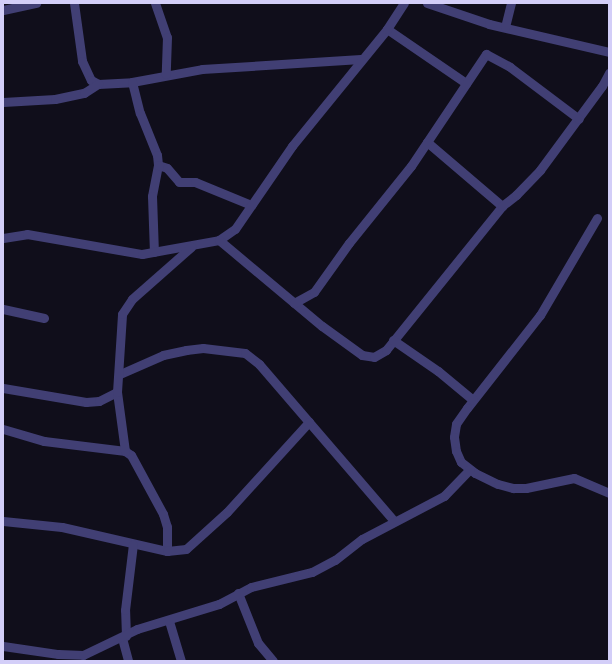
<!DOCTYPE html>
<style>
body{margin:0}
#map{position:relative;width:612px;height:664px;overflow:hidden;background:#100e1b;font-family:"Source Sans 3",sans-serif}
div>[style]{position:absolute}
.street>*{height:9px;margin:-4.5px;padding:0 4.5px;transform-origin:4.5px;border-radius:4.5px;background:#413f74}
span{translate:-50% -50%;white-space:nowrap;text-align:center;line-height:1.15;-webkit-text-stroke:3px #100e1b;paint-order:stroke}
.frame{position:absolute;inset:0;border:4px solid #d3cef8;pointer-events:none}
</style>
<div id="map">
<div class="street">
<div style="left:74px;top:3px;width:59px;rotate:82.1deg"></div>
<div style="left:82px;top:61px;width:21px;rotate:65deg"></div>
<div style="left:91px;top:80px;width:8px;rotate:30deg"></div>
<div style="left:98px;top:84px;width:34px;rotate:-3deg"></div>
<div style="left:132px;top:82px;width:71px;rotate:-10.5deg"></div>
<div style="left:202px;top:69px;width:159px;rotate:-3.6deg"></div>
<div style="left:155px;top:3px;width:36px;rotate:71deg"></div>
<div style="left:167px;top:37px;width:37px;rotate:92deg"></div>
<div style="left:427px;top:3px;width:65px;rotate:18.7deg"></div>
<div style="left:489px;top:24px;width:123px;rotate:13.1deg"></div>
<div style="left:3px;top:10px;width:34px;rotate:-12deg"></div>
<div style="left:505px;top:27px;width:25px;rotate:-76deg"></div>
<div style="left:387px;top:29px;width:96px;rotate:34.4deg"></div>
<div style="left:132px;top:82px;width:32px;rotate:76deg"></div>
<div style="left:140px;top:113px;width:45px;rotate:68deg"></div>
<div style="left:157px;top:155px;width:10px;rotate:84deg"></div>
<div style="left:158px;top:165px;width:32px;rotate:101deg"></div>
<div style="left:152px;top:196px;width:56px;rotate:88deg"></div>
<div style="left:3px;top:102px;width:52px;rotate:-3.3deg"></div>
<div style="left:55px;top:99px;width:30px;rotate:-12deg"></div>
<div style="left:84px;top:93px;width:17px;rotate:-33deg"></div>
<div style="left:427px;top:142px;width:99px;rotate:40.5deg"></div>
<div style="left:158px;top:165px;width:9px;rotate:18deg"></div>
<div style="left:167px;top:168px;width:18px;rotate:49deg"></div>
<div style="left:179px;top:182px;width:16px"></div>
<div style="left:195px;top:182px;width:61px;rotate:22.3deg"></div>
<div style="left:597px;top:218px;width:113px;rotate:120.4deg"></div>
<div style="left:540px;top:315px;width:118px;rotate:128.1deg"></div>
<div style="left:467px;top:408px;width:19px;rotate:125deg"></div>
<div style="left:456px;top:424px;width:13px;rotate:99deg"></div>
<div style="left:454px;top:437px;width:14px;rotate:82deg"></div>
<div style="left:456px;top:451px;width:12px;rotate:66deg"></div>
<div style="left:461px;top:462px;width:18px;rotate:38deg"></div>
<div style="left:475px;top:473px;width:25px;rotate:26deg"></div>
<div style="left:498px;top:484px;width:16px;rotate:15deg"></div>
<div style="left:513px;top:488px;width:13px"></div>
<div style="left:526px;top:488px;width:49px;rotate:-11.8deg"></div>
<div style="left:574px;top:478px;width:38px;rotate:23deg"></div>
<div style="left:3px;top:238px;width:24px;rotate:-9deg"></div>
<div style="left:27px;top:234px;width:117px;rotate:9.9deg"></div>
<div style="left:142px;top:254px;width:78px;rotate:-10.3deg"></div>
<div style="left:219px;top:240px;width:19px;rotate:-35deg"></div>
<div style="left:235px;top:229px;width:101px;rotate:-55.5deg"></div>
<div style="left:292px;top:146px;width:151px;rotate:-50.9deg"></div>
<div style="left:387px;top:29px;width:31px;rotate:-57deg"></div>
<div style="left:219px;top:240px;width:134px;rotate:39.9deg"></div>
<div style="left:322px;top:326px;width:49px;rotate:35.9deg"></div>
<div style="left:362px;top:355px;width:12px;rotate:9deg"></div>
<div style="left:374px;top:357px;width:14px;rotate:-30deg"></div>
<div style="left:386px;top:350px;width:185px;rotate:-51.1deg"></div>
<div style="left:502px;top:206px;width:18px;rotate:-38deg"></div>
<div style="left:516px;top:195px;width:35px;rotate:-46deg"></div>
<div style="left:540px;top:170px;width:104px;rotate:-53.6deg"></div>
<div style="left:602px;top:86px;width:15px;rotate:-62deg"></div>
<div style="left:294px;top:303px;width:23px;rotate:-29deg"></div>
<div style="left:314px;top:292px;width:60px;rotate:-54.5deg"></div>
<div style="left:349px;top:243px;width:99px;rotate:-51.2deg"></div>
<div style="left:411px;top:166px;width:135px;rotate:-56.2deg"></div>
<div style="left:486px;top:54px;width:27px;rotate:28deg"></div>
<div style="left:510px;top:67px;width:86px;rotate:37deg"></div>
<div style="left:3px;top:309px;width:42px;rotate:12.4deg"></div>
<div style="left:393px;top:340px;width:55px;rotate:34.6deg"></div>
<div style="left:438px;top:371px;width:45px;rotate:39.6deg"></div>
<div style="left:120px;top:374px;width:47px;rotate:-23.8deg"></div>
<div style="left:163px;top:355px;width:24px;rotate:-12deg"></div>
<div style="left:186px;top:350px;width:17px;rotate:-7deg"></div>
<div style="left:203px;top:348px;width:42px;rotate:6.8deg"></div>
<div style="left:245px;top:353px;width:18px;rotate:38deg"></div>
<div style="left:259px;top:364px;width:207px;rotate:49.3deg"></div>
<div style="left:3px;top:388px;width:84px;rotate:9.6deg"></div>
<div style="left:86px;top:402px;width:13px;rotate:-4deg"></div>
<div style="left:99px;top:401px;width:20px;rotate:-27deg"></div>
<div style="left:3px;top:429px;width:43px;rotate:16.3deg"></div>
<div style="left:44px;top:441px;width:82px;rotate:7deg"></div>
<div style="left:125px;top:451px;width:7px;rotate:34deg"></div>
<div style="left:131px;top:455px;width:67px;rotate:61.5deg"></div>
<div style="left:163px;top:514px;width:14px;rotate:73deg"></div>
<div style="left:167px;top:527px;width:24px;rotate:90deg"></div>
<div style="left:125px;top:451px;width:60px;rotate:-97.7deg"></div>
<div style="left:117px;top:392px;width:78px;rotate:-86.3deg"></div>
<div style="left:122px;top:314px;width:18px;rotate:-56deg"></div>
<div style="left:132px;top:299px;width:79px;rotate:-41.4deg"></div>
<div style="left:3px;top:521px;width:59px;rotate:5.8deg"></div>
<div style="left:62px;top:527px;width:108px;rotate:12.9deg"></div>
<div style="left:167px;top:551px;width:19px;rotate:-6deg"></div>
<div style="left:186px;top:549px;width:55px;rotate:-42.1deg"></div>
<div style="left:227px;top:512px;width:122px;rotate:-47.7deg"></div>
<div style="left:238px;top:593px;width:54px;rotate:68.2deg"></div>
<div style="left:258px;top:643px;width:23px;rotate:50deg"></div>
<div style="left:169px;top:621px;width:42px;rotate:73.3deg"></div>
<div style="left:126px;top:636px;width:26px;rotate:-92deg"></div>
<div style="left:125px;top:610px;width:66px;rotate:-83.1deg"></div>
<div style="left:122px;top:638px;width:24px;rotate:75deg"></div>
<div style="left:3px;top:646px;width:56px;rotate:8.3deg"></div>
<div style="left:58px;top:654px;width:25px;rotate:2deg"></div>
<div style="left:83px;top:655px;width:60px;rotate:-25.7deg"></div>
<div style="left:137px;top:629px;width:86px;rotate:-17deg"></div>
<div style="left:219px;top:604px;width:36px;rotate:-28deg"></div>
<div style="left:251px;top:587px;width:63px;rotate:-13.8deg"></div>
<div style="left:312px;top:572px;width:26px;rotate:-28deg"></div>
<div style="left:335px;top:560px;width:34px;rotate:-38deg"></div>
<div style="left:362px;top:539px;width:93px;rotate:-27.7deg"></div>
<div style="left:444px;top:496px;width:37px;rotate:-46deg"></div>
</div>
<div class="frame"></div>
</div>
